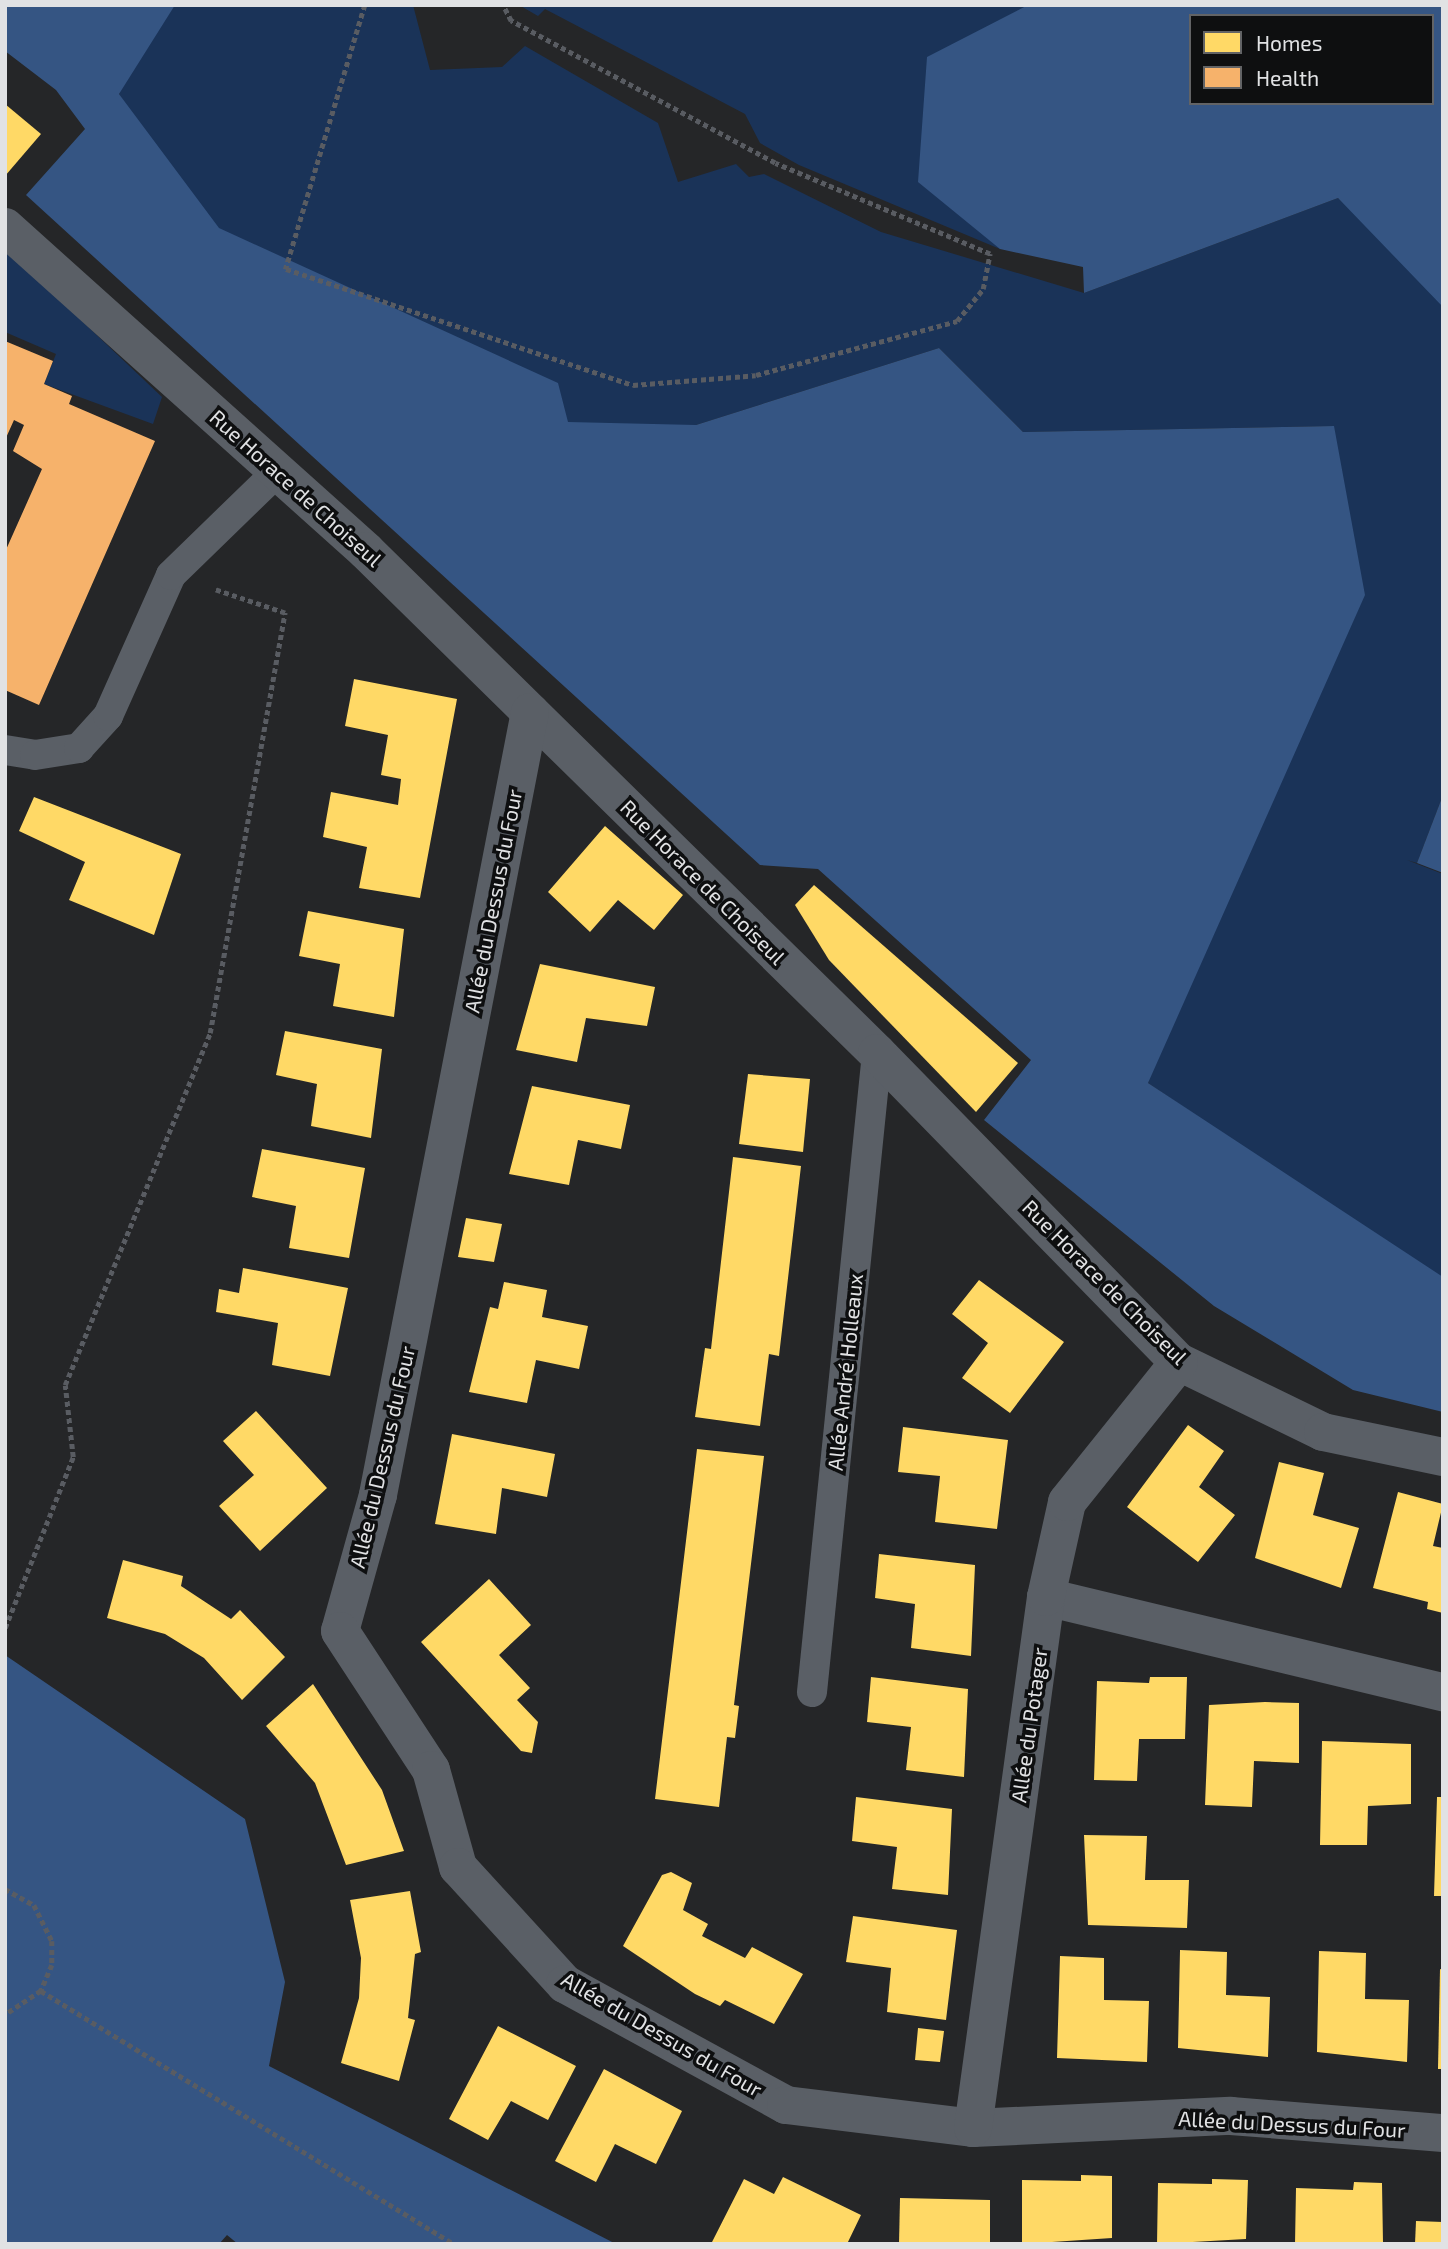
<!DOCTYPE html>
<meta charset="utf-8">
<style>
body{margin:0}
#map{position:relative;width:1448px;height:2249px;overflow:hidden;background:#252628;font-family:"Exo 2",sans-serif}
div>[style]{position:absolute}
.green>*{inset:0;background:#1a3358}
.forest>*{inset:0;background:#355583}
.homes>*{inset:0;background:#ffd966}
.health>*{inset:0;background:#f6b26b}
.path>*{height:4.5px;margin-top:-2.25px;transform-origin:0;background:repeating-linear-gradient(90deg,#595c62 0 5px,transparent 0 8.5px)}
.service>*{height:30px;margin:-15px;padding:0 15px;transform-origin:15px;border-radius:15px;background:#5a5f66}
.minor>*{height:38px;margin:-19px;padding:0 19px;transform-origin:19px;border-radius:19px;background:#5a5f66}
span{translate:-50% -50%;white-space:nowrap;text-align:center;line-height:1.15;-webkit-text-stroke:7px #0e0f10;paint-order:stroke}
.street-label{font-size:21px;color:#e1e2e4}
.frame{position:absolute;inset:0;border:7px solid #e1e2e4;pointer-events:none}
.legend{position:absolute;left:1189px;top:14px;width:245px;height:91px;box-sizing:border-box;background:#0e0f10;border:2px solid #626365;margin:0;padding:9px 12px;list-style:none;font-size:21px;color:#e1e2e4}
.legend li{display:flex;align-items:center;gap:14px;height:35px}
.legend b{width:35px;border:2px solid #626365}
</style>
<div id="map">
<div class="green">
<div style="clip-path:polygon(154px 5px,413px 5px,430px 70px,502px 67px,525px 46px,658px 123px,678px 182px,736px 164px,749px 177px,764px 174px,881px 232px,1084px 293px,1338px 198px,1443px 294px,1443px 795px,1417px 863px,1407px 860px,1443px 874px,1443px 1282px,1148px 1083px,1334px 426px,1023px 432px,939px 348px,696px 425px,567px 449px,200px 232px,119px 94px)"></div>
<div style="clip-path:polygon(519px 5px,1056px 5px,1000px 249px,799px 165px,760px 143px,745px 114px,545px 9px,538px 16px)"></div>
<div style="clip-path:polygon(5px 248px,162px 397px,153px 424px,44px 384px,56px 354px,5px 332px)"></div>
</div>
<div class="forest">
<div style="clip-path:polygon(5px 5px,175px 5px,119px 94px,219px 228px,558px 383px,568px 422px,696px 425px,939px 348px,1023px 432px,1334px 426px,1365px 595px,1148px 1083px,1443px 1277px,1443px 1412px,1353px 1390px,1214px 1306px,984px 1120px,1031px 1060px,818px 869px,760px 865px,26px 195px,85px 129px,56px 90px,5px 51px)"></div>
<div style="clip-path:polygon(evenodd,1028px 5px,1443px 5px,1443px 307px,1338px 198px,1084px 293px,1083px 267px,1000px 249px,918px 182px,927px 57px,1028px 5px,1191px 16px,1432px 16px,1432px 103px,1191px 103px,1191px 16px)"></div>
<div style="clip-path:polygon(1443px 795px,1443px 873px,1417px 863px)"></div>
<div style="clip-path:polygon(5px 1655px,245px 1819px,285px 1982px,269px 2066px,616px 2244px,238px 2244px,227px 2235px,219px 2244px,5px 2244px)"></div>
</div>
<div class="homes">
<div style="clip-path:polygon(5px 104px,41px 134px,5px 176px)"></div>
<div style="clip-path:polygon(354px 679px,457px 699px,420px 898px,359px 888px,367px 847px,323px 837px,331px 792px,398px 805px,401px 779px,381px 775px,388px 735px,345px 726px)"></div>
<div style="clip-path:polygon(34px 797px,181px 854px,154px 935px,69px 900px,85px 862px,19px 831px)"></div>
<div style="clip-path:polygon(605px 826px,683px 895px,654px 930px,618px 900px,590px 932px,548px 892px)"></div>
<div style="clip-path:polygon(814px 885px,1018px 1063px,976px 1112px,829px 960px,795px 905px)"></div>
<div style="clip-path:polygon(308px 911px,404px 929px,394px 1017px,333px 1006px,340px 964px,299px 956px)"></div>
<div style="clip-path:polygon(540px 964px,655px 987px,647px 1026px,586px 1018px,577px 1062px,516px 1050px)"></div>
<div style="clip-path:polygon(285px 1031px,382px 1049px,371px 1138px,311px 1126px,317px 1084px,276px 1075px)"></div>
<div style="clip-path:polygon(748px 1074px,810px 1079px,803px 1152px,739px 1144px)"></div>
<div style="clip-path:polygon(532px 1086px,630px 1105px,621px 1149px,578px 1140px,569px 1185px,509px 1174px)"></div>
<div style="clip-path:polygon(262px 1149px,365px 1168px,349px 1258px,289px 1248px,296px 1206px,252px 1197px)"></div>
<div style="clip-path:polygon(733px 1157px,801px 1166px,779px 1356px,769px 1354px,760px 1426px,695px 1417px,705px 1348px,711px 1349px)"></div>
<div style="clip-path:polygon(466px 1218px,502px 1224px,494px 1262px,458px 1257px)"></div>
<div style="clip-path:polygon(243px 1268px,348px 1288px,330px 1376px,272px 1365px,278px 1323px,216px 1312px,219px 1289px,239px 1293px)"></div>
<div style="clip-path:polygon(979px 1280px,1064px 1342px,1010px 1413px,962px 1378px,988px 1343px,952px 1314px)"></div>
<div style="clip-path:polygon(504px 1282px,547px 1290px,542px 1317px,588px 1326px,579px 1369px,536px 1360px,527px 1403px,469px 1392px,490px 1307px,498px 1309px)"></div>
<div style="clip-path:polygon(256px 1411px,327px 1488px,260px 1551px,219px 1506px,254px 1475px,223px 1441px)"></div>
<div style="clip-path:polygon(1188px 1425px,1224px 1451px,1199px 1487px,1235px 1515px,1198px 1562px,1127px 1507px)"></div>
<div style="clip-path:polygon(903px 1427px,1008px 1440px,997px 1529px,935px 1522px,940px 1476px,898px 1472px)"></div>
<div style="clip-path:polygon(452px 1434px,555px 1454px,547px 1497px,502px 1488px,496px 1534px,435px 1524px)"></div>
<div style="clip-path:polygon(697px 1449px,764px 1456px,734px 1705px,739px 1706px,735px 1738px,727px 1737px,719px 1807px,655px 1799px)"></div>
<div style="clip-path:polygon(1279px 1462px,1324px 1473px,1313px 1515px,1359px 1528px,1341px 1588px,1255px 1558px)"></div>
<div style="clip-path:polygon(1398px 1492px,1443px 1504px,1433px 1546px,1443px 1548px,1443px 1613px,1427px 1609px,1428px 1602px,1373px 1588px)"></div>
<div style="clip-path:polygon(879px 1554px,975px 1565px,971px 1656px,911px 1648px,915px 1604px,875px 1598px)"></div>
<div style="clip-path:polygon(123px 1560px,183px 1576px,181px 1586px,231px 1619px,240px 1610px,285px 1657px,242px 1700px,204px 1658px,165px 1634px,107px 1618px)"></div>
<div style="clip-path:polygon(489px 1579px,531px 1625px,499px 1655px,530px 1688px,517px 1700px,538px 1722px,532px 1753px,521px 1751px,421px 1642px)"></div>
<div style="clip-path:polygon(871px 1677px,968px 1689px,964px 1777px,906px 1770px,911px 1727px,867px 1722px)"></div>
<div style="clip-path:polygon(1150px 1677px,1187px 1677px,1185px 1739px,1139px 1739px,1137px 1781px,1094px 1780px,1097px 1681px,1149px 1683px)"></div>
<div style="clip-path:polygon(313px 1684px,382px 1790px,404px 1851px,346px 1865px,315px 1783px,266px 1726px)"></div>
<div style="clip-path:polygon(1265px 1702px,1299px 1703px,1299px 1763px,1254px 1761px,1252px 1807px,1205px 1805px,1209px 1705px)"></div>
<div style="clip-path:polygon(1322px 1741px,1411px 1744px,1411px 1804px,1368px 1806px,1367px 1845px,1320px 1845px)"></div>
<div style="clip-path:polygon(856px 1797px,952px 1809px,948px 1895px,892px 1889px,897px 1847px,852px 1841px)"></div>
<div style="clip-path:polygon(1437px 1797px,1443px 1797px,1443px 1896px,1434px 1896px)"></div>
<div style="clip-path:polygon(1084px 1835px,1147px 1836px,1145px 1880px,1189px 1880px,1187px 1928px,1088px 1925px)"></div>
<div style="clip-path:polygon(671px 1872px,692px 1883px,683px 1910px,708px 1924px,702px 1936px,745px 1958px,752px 1947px,803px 1974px,774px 2024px,725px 2000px,720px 2006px,695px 1994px,623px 1946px,662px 1875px)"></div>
<div style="clip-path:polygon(410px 1891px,421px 1952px,415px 1954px,408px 2018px,415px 2020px,399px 2081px,341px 2063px,359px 1998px,361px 1958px,350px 1900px)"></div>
<div style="clip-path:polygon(853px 1916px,957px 1930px,946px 2020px,887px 2012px,891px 1968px,846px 1962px)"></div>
<div style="clip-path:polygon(1180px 1950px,1227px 1952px,1226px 1995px,1270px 1997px,1268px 2057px,1178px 2048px)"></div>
<div style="clip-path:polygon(1319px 1951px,1366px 1953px,1365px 1999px,1409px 2000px,1407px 2062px,1317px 2052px)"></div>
<div style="clip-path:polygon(1060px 1956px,1104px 1958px,1104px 2000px,1149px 2001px,1147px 2062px,1057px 2058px)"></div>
<div style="clip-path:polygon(1440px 1969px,1443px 1970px,1443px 2069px,1438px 2069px)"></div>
<div style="clip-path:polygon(498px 2026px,576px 2066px,548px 2120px,511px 2101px,488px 2140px,449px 2119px)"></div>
<div style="clip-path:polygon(918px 2028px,944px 2031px,940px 2062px,915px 2060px)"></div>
<div style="clip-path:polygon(604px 2069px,682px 2111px,656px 2164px,615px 2144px,596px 2182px,555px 2161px)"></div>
<div style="clip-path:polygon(1081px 2175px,1112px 2176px,1112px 2238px,1022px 2244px,1022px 2180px,1081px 2181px)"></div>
<div style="clip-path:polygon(783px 2177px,861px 2215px,847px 2244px,711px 2244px,744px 2179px,774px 2194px)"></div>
<div style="clip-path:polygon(1212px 2179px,1248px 2180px,1246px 2239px,1157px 2244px,1158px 2183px,1212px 2184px)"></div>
<div style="clip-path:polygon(1354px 2182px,1382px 2183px,1383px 2243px,1295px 2244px,1296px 2188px,1353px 2190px)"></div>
<div style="clip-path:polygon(900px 2198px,990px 2200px,990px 2244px,899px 2244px)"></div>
<div style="clip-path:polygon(1416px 2221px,1443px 2222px,1443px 2244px,1415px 2244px)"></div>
</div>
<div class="health">
<div style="clip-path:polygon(5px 341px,53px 361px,44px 384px,72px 396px,69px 404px,155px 441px,39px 705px,5px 690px,5px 552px,42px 469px,13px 451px,24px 425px,14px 420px,5px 440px)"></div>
</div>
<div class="path">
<div style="left:365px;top:5px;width:276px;rotate:106.7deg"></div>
<div style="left:286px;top:269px;width:366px;rotate:18.5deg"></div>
<div style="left:633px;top:385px;width:123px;rotate:-4.6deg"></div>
<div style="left:756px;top:375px;width:208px;rotate:-15deg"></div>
<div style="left:957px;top:321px;width:41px;rotate:-50.9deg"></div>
<div style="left:983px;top:289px;width:36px;rotate:-79deg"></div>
<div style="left:990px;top:254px;width:233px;rotate:-157.1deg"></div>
<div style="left:775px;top:163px;width:300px;rotate:-151.7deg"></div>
<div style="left:511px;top:21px;width:18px;rotate:-117deg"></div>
<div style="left:5px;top:1628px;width:184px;rotate:-68.3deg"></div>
<div style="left:73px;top:1457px;width:72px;rotate:-96.3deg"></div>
<div style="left:65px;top:1385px;width:381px;rotate:-67.6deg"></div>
<div style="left:210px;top:1033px;width:427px;rotate:-79.9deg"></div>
<div style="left:285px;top:613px;width:73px;rotate:-161.6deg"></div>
<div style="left:5px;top:1889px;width:33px;rotate:29deg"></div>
<div style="left:34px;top:1905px;width:40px;rotate:63.4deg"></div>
<div style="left:52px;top:1941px;width:24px;rotate:90deg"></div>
<div style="left:52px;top:1965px;width:28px;rotate:113deg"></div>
<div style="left:41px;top:1991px;width:43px;rotate:146.3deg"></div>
<div style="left:41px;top:1991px;width:484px;rotate:31.5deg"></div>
</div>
<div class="service">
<div style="left:5px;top:750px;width:30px;rotate:9deg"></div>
<div style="left:35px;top:755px;width:45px;rotate:-9deg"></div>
<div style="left:79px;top:748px;width:43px;rotate:-47.8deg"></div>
<div style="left:108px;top:716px;width:154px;rotate:-65.9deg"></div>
<div style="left:171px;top:575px;width:149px;rotate:-44.2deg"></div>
<div style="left:812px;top:1692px;width:642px;rotate:-84.19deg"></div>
</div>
<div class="minor">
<div style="left:5px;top:227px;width:485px;rotate:41.9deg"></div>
<div style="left:366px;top:551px;width:716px;rotate:44.49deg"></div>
<div style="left:877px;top:1053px;width:432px;rotate:45.7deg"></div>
<div style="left:1179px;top:1362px;width:160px;rotate:25.9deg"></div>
<div style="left:1323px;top:1432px;width:123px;rotate:11.8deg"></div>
<div style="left:530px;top:712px;width:798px;rotate:100.99deg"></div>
<div style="left:378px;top:1495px;width:141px;rotate:105.6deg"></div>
<div style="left:340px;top:1631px;width:166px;rotate:56.8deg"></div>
<div style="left:431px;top:1770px;width:101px;rotate:74.4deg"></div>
<div style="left:458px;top:1867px;width:159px;rotate:47.6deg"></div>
<div style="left:565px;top:1984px;width:252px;rotate:28.7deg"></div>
<div style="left:786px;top:2105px;width:188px;rotate:7deg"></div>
<div style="left:973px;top:2128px;width:258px;rotate:-2.7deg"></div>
<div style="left:1231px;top:2116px;width:213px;rotate:4.6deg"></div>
<div style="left:1046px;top:1597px;width:408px;rotate:13.5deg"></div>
<div style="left:973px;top:2128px;width:536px;rotate:-82.17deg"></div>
<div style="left:1046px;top:1597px;width:97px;rotate:-77.5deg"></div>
<div style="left:1067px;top:1502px;width:179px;rotate:-51.3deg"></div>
</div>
<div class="street-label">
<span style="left:296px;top:488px;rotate:42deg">Rue Horace de Choiseul</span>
<span style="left:703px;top:882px;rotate:45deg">Rue Horace de Choiseul</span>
<span style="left:493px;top:901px;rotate:-79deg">Allée du Dessus du Four</span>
<span style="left:1105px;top:1282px;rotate:45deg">Rue Horace de Choiseul</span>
<span style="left:845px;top:1372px;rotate:-84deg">Allée André Holleaux</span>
<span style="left:382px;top:1457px;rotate:-77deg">Allée du Dessus du Four</span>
<span style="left:1029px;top:1725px;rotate:-82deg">Allée du Potager</span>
<span style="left:662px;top:2034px;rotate:30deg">Allée du Dessus du Four</span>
<span style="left:1292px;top:2124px;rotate:3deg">Allée du Dessus du Four</span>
</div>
<div class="frame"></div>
<ul class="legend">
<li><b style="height:19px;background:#ffd966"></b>Homes</li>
<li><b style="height:19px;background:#f6b26b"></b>Health</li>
</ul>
</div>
